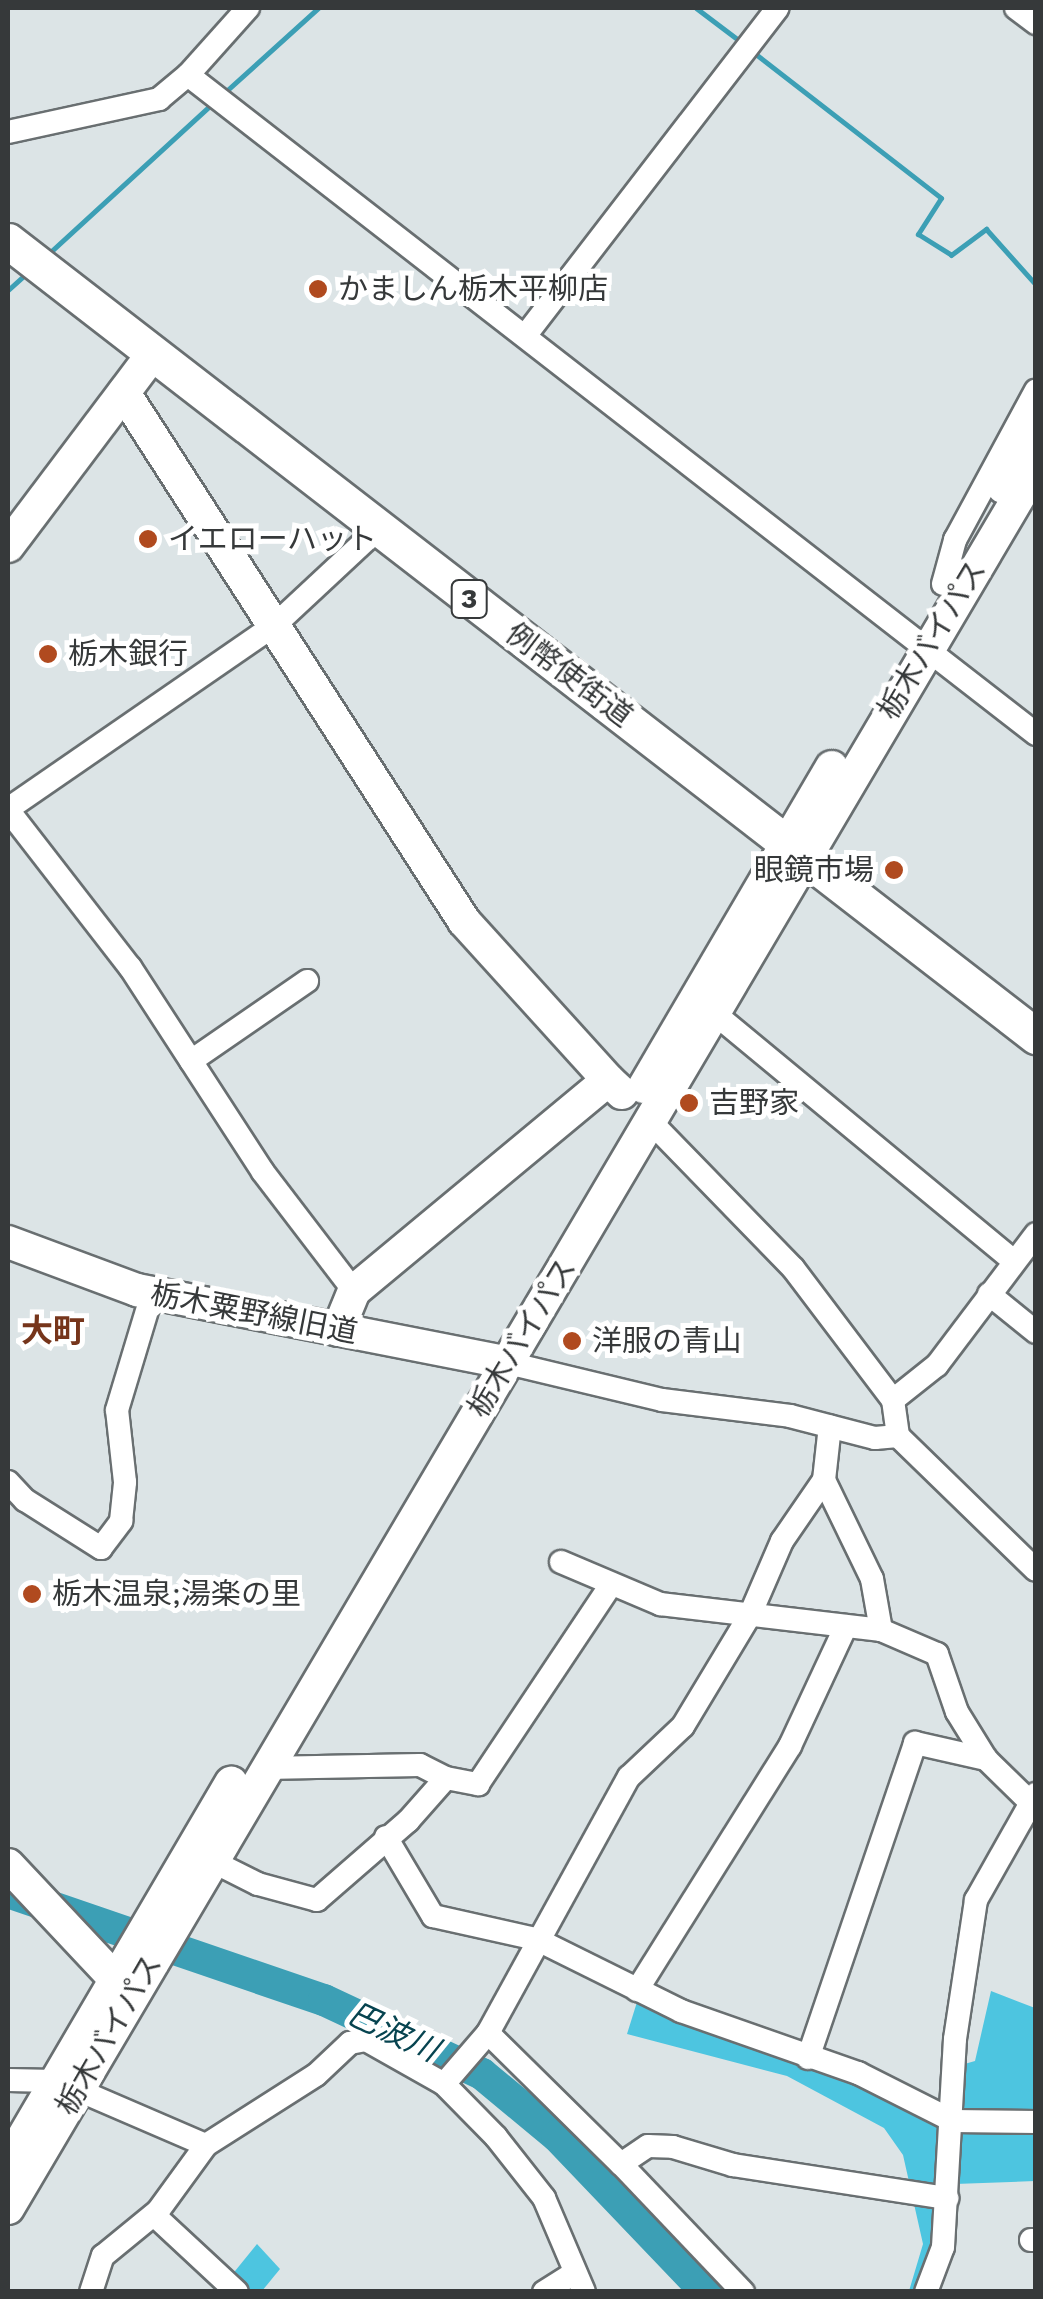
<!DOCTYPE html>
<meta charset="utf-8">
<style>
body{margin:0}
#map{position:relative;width:1043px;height:2299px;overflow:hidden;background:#dce4e6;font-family:"Work Sans","Noto Sans JP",sans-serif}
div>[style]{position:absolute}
.green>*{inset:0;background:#4dc5e0}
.stream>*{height:5px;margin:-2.5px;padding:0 2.5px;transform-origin:2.5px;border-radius:2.5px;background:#3c9fb5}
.river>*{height:32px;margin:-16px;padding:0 16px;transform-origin:16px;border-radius:16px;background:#3c9fb5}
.roads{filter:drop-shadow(2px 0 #696f71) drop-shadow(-2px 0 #696f71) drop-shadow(0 2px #696f71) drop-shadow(0 -2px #696f71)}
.street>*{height:22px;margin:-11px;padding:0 11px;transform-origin:11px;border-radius:11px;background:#fff}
.secondary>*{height:32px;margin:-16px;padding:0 16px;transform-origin:16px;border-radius:16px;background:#fff}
.primary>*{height:35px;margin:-17.5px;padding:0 17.5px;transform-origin:17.5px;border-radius:17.5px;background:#fff}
.dots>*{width:28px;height:28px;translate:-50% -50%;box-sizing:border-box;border:5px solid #fff;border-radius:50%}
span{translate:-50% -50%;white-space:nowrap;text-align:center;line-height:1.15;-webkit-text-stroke:10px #fff;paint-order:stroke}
.shield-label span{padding:2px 8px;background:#fff;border:2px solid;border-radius:8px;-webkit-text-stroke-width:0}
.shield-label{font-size:28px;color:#36393a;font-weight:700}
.poi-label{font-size:30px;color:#36393a}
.left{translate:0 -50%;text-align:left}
.right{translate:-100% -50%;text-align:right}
.street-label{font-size:30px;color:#36393a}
.neighbourhood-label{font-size:32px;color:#76351b;font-weight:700}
.water-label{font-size:32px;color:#074450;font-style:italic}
.frame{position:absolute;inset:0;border:10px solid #36393a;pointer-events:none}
</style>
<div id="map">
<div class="green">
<div style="clip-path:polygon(991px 1991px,1035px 2008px,1035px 2115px,959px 2113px,961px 2065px,975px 2061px)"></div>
<div style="clip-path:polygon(637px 2002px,845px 2079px,936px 2123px,948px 2136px,938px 2248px,920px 2291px,909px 2291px,923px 2244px,903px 2155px,884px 2128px,787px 2076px,627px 2034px)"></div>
<div style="clip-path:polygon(957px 2127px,1035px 2130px,1035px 2181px,955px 2184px)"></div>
<div style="clip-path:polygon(257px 2244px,280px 2269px,262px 2291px,249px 2291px,231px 2276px)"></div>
</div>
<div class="stream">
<div style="left:696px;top:8px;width:56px;rotate:37.1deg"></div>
<div style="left:753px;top:52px;width:238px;rotate:37.8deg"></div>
<div style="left:941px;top:198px;width:43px;rotate:122.6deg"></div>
<div style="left:918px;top:234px;width:39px;rotate:32deg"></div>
<div style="left:951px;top:255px;width:44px;rotate:-36.6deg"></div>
<div style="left:986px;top:229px;width:75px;rotate:48.2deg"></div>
<div style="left:224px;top:93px;width:127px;rotate:-42.1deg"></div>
<div style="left:47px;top:255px;width:224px;rotate:-42.5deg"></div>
<div style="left:8px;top:290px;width:27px;rotate:-42deg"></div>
</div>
<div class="river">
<div style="left:8px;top:1892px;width:334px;rotate:18.9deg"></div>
<div style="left:324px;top:2000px;width:174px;rotate:25.1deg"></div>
<div style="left:482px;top:2074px;width:97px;rotate:39.6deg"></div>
<div style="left:557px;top:2136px;width:216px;rotate:46.3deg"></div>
</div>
<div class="roads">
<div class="street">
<div style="left:1016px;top:8px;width:25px;rotate:37deg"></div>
<div style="left:188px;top:75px;width:90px;rotate:-48.2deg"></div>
<div style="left:8px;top:132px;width:155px;rotate:-12.3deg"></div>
<div style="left:159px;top:99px;width:38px;rotate:-40deg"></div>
<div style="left:188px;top:75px;width:1074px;rotate:37.85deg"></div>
<div style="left:525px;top:336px;width:414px;rotate:-52.4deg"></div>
<div style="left:943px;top:584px;width:46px;rotate:-74.7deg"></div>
<div style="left:955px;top:540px;width:170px;rotate:-61.6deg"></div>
<div style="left:8px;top:809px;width:326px;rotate:-34.6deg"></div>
<div style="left:276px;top:624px;width:139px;rotate:-43deg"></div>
<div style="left:8px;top:810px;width:199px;rotate:52.2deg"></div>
<div style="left:130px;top:967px;width:244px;rotate:57deg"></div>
<div style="left:263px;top:1172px;width:150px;rotate:52.6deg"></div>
<div style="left:714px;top:1013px;width:389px;rotate:39.6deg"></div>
<div style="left:191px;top:1061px;width:141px;rotate:-34.6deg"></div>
<div style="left:650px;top:1121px;width:205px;rotate:45.8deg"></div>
<div style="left:793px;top:1268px;width:166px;rotate:52.9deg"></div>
<div style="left:893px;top:1400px;width:36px;rotate:82deg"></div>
<div style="left:898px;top:1436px;width:192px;rotate:44.2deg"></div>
<div style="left:989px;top:1294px;width:60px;rotate:39deg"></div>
<div style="left:508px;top:1363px;width:158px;rotate:13.5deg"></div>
<div style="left:662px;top:1400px;width:129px;rotate:7.1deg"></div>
<div style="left:790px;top:1416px;width:88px;rotate:14.5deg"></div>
<div style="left:875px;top:1438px;width:23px;rotate:-5deg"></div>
<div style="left:893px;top:1400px;width:56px;rotate:-38.5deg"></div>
<div style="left:937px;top:1365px;width:164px;rotate:-52.9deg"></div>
<div style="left:824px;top:1480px;width:110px;rotate:64.1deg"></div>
<div style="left:872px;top:1579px;width:52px;rotate:80deg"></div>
<div style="left:8px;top:1482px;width:25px;rotate:47deg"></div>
<div style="left:25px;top:1500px;width:90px;rotate:32.3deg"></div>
<div style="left:101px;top:1548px;width:34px;rotate:-53deg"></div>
<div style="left:121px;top:1521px;width:39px;rotate:-84deg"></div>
<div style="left:125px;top:1482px;width:72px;rotate:-96.3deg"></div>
<div style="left:117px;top:1410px;width:121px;rotate:-73.2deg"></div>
<div style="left:561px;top:1562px;width:108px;rotate:23deg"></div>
<div style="left:660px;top:1604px;width:223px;rotate:6.7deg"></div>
<div style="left:881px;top:1630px;width:61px;rotate:23.2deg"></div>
<div style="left:937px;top:1654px;width:61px;rotate:71deg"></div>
<div style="left:957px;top:1712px;width:55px;rotate:58.3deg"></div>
<div style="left:986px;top:1759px;width:70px;rotate:44.4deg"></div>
<div style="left:265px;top:1768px;width:155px;rotate:-1.1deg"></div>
<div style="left:420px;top:1765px;width:29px;rotate:27deg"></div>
<div style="left:386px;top:1837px;width:92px;rotate:59.3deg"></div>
<div style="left:433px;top:1916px;width:106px;rotate:12.6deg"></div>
<div style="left:536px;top:1939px;width:162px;rotate:26.4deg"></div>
<div style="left:681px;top:2011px;width:188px;rotate:19.3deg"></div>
<div style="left:858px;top:2073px;width:106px;rotate:26.8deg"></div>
<div style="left:953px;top:2121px;width:83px;rotate:0.7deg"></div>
<div style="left:212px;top:1861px;width:51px;rotate:26.6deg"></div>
<div style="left:258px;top:1884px;width:61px;rotate:15.2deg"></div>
<div style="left:317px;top:1900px;width:121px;rotate:-41deg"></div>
<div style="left:408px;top:1821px;width:57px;rotate:-48.5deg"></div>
<div style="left:446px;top:1778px;width:33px;rotate:11deg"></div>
<div style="left:478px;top:1784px;width:238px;rotate:-56.3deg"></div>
<div style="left:637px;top:1990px;width:288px;rotate:-57.9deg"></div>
<div style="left:790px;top:1746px;width:132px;rotate:-65deg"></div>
<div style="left:488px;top:2033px;width:187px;rotate:44.6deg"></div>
<div style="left:621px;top:2164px;width:32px;rotate:-34deg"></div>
<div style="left:648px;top:2146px;width:25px;rotate:2deg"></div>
<div style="left:673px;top:2147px;width:63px;rotate:16.7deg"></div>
<div style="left:733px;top:2165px;width:217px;rotate:8.8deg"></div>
<div style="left:808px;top:2058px;width:333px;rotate:-71.2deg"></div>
<div style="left:915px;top:1743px;width:73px;rotate:12.7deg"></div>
<div style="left:8px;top:2080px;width:47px;rotate:1.2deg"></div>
<div style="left:444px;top:2084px;width:67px;rotate:-49.2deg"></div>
<div style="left:488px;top:2033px;width:292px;rotate:-61.2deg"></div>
<div style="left:629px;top:1777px;width:74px;rotate:-43.4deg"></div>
<div style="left:683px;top:1726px;width:130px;rotate:-58.9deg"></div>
<div style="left:750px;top:1615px;width:81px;rotate:-66.6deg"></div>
<div style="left:782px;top:1541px;width:74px;rotate:-55.5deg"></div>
<div style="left:824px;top:1480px;width:54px;rotate:-83.7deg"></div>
<div style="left:78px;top:2090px;width:139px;rotate:23.3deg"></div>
<div style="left:621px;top:2164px;width:177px;rotate:46.4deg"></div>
<div style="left:154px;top:2215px;width:113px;rotate:42.9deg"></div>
<div style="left:1031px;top:2240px;width:5px"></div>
<div style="left:91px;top:2292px;width:38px;rotate:-72deg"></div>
<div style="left:103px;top:2256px;width:71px;rotate:-39.3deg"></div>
<div style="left:158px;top:2211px;width:82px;rotate:-54deg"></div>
<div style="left:206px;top:2145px;width:130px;rotate:-32.5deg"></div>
<div style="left:316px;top:2075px;width:47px;rotate:-43.3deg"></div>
<div style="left:350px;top:2043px;width:16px;rotate:-11deg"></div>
<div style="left:366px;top:2040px;width:90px;rotate:29.4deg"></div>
<div style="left:444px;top:2084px;width:74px;rotate:45.5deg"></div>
<div style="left:496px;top:2137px;width:78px;rotate:51.8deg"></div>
<div style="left:544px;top:2198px;width:102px;rotate:66.9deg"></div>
<div style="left:544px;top:2292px;width:36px;rotate:-32deg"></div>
<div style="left:926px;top:2292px;width:48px;rotate:-69.3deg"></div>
<div style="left:943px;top:2247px;width:208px;rotate:-86.7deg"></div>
<div style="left:955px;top:2039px;width:141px;rotate:-81.4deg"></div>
<div style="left:976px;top:1900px;width:122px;rotate:-60.5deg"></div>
</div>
<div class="secondary">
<div style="left:124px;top:393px;width:628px;rotate:57.22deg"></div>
<div style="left:464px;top:921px;width:215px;rotate:47.8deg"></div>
<div style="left:1003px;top:487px;width:64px;rotate:-59deg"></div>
<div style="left:8px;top:546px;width:239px;rotate:-53deg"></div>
<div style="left:644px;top:1087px;width:371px;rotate:-59.6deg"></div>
<div style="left:8px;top:1242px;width:138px;rotate:20.4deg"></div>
<div style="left:137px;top:1290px;width:378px;rotate:11.1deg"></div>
<div style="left:338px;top:1330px;width:42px;rotate:-67.7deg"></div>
<div style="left:354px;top:1291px;width:330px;rotate:-39.7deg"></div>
<div style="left:608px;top:1080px;width:19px;rotate:43deg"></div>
<div style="left:8px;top:1865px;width:177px;rotate:46.8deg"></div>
<div style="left:8px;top:2163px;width:441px;rotate:-59.6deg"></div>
<div style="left:8px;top:2208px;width:2021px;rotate:-59.43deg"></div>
</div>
<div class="primary">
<div style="left:8px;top:241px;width:1300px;rotate:37.72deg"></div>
</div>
</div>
<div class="dots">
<div style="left:318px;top:289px;background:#b04a1f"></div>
<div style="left:148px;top:539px;background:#b04a1f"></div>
<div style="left:48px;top:654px;background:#b04a1f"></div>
<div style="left:894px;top:870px;background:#b04a1f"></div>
<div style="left:689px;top:1103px;background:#b04a1f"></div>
<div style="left:572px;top:1341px;background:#b04a1f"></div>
<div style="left:32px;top:1594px;background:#b04a1f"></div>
</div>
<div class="shield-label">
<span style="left:469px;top:599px">3</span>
</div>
<div class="poi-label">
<span class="left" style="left:338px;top:289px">かましん栃木平柳店</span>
<span class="left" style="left:168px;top:539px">イエローハット</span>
<span class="left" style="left:68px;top:654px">栃木銀行</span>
<span class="right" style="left:874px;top:870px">眼鏡市場</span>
<span class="left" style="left:709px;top:1103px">吉野家</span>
<span class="left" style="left:592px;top:1341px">洋服の青山</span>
<span class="left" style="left:52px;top:1594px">栃木温泉;湯楽の里</span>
</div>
<div class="street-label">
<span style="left:932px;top:640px;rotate:-59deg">栃木バイパス</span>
<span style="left:569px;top:675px;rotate:37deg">例幣使街道</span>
<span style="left:254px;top:1313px;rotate:11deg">栃木粟野線旧道</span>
<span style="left:522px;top:1338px;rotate:-59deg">栃木バイパス</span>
<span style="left:109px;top:2035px;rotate:-60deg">栃木バイパス</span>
</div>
<div class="neighbourhood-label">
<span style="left:53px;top:1331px">大町</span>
</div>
<div class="water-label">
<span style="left:393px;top:2032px;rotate:25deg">巴波川</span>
</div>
<div class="frame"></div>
</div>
